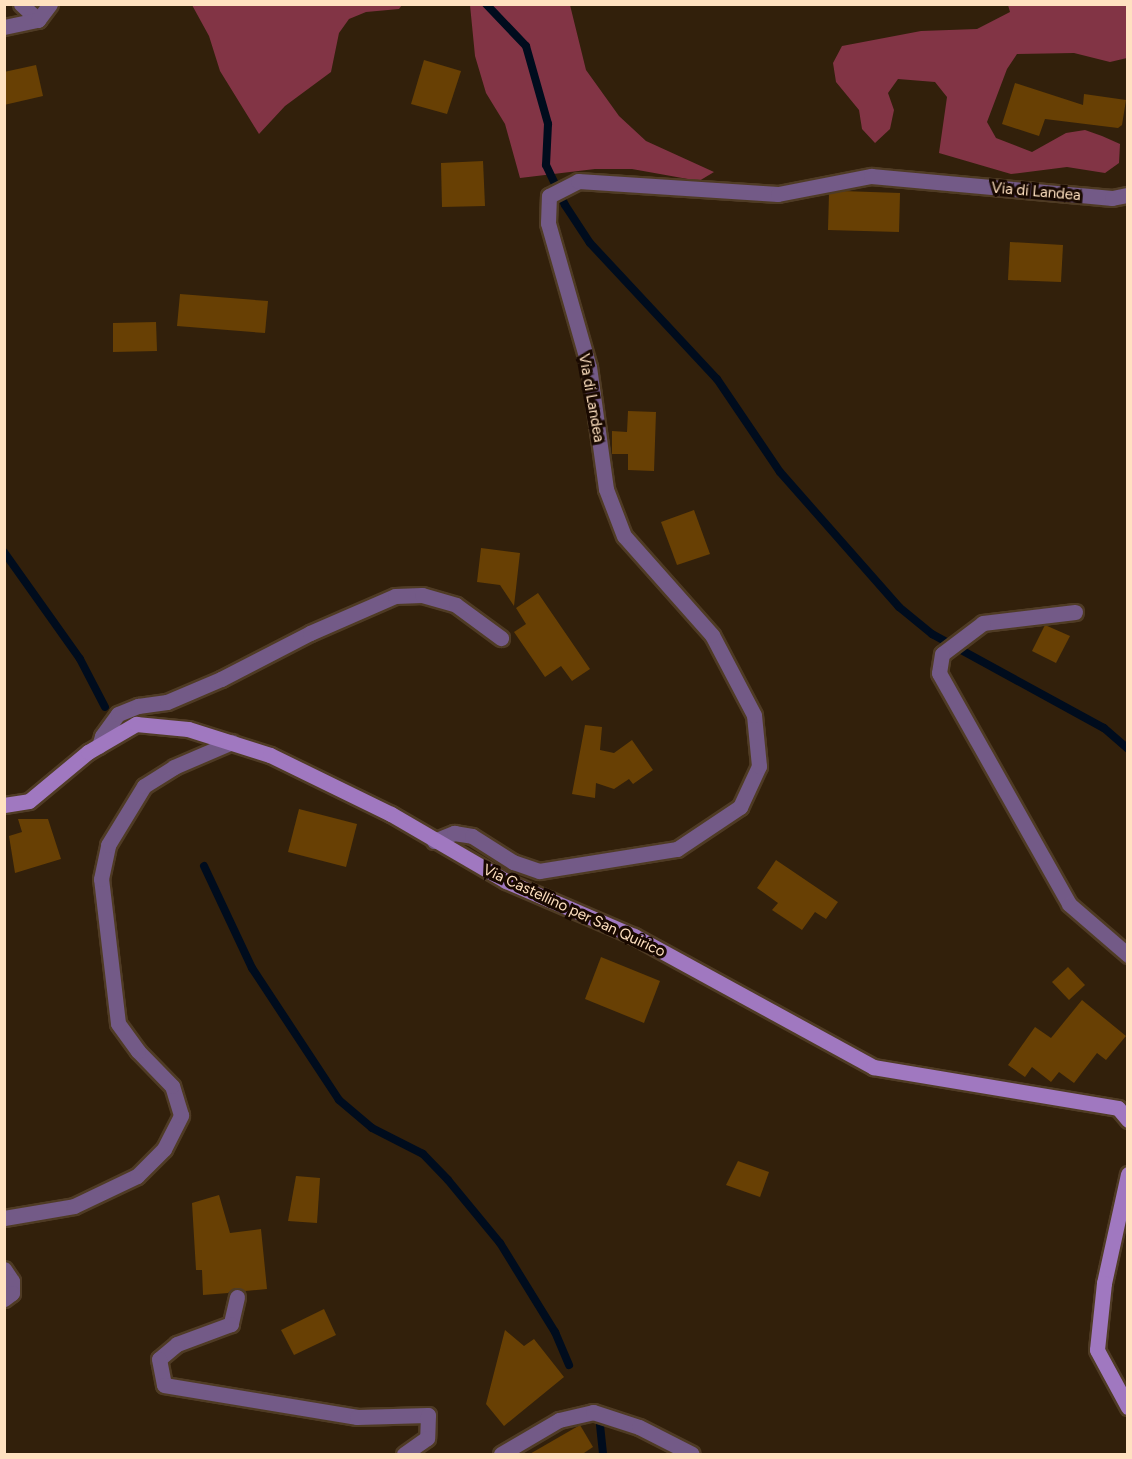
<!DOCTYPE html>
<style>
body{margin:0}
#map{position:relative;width:1132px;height:1459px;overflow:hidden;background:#32200b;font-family:Figtree,sans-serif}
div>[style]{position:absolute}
.forest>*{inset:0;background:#823445}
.stream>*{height:8px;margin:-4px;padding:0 4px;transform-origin:4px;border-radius:4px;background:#000c1d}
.building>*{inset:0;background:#684004}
.roads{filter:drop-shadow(2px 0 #4f3b24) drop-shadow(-2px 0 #4f3b24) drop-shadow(0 2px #4f3b24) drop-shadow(0 -2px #4f3b24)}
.street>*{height:15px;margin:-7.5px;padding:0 7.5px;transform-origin:7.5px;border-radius:7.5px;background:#735a87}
.secondary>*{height:15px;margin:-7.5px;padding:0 7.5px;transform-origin:7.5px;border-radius:7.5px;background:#a078c0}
span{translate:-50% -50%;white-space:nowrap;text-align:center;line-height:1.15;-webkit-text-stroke:6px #190900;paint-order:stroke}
.street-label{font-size:15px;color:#ffe1c0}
.frame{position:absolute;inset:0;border:6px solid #ffe1c0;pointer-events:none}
</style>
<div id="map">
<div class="forest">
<div style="clip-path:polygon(192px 5px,402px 5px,399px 9px,366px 12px,349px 19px,339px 33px,331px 72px,285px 106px,259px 134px,220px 71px,209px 36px)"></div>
<div style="clip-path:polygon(470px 5px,570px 5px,586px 70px,619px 116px,646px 141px,714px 172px,699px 181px,632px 169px,595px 169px,520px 178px,505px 124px,486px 93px,475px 56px)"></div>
<div style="clip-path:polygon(1008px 5px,1127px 5px,1127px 58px,1110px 62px,1074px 53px,1017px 54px,1007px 69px,987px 122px,996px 138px,1032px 152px,1066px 133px,1085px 130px,1102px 136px,1120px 144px,1119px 163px,1105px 173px,1067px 167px,1011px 174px,939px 153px,947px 97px,935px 82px,898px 79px,888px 93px,894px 110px,890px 129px,875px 143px,862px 129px,859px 110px,836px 82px,833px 63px,842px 46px,921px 31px,977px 29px,1010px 12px)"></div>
</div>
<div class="stream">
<div style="left:486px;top:4px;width:58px;rotate:46.4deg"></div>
<div style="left:526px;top:46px;width:81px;rotate:74.2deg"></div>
<div style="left:548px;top:124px;width:41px;rotate:92.8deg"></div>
<div style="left:546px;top:165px;width:44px;rotate:64.6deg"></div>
<div style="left:565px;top:205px;width:45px;rotate:56.7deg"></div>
<div style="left:590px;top:243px;width:186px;rotate:47deg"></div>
<div style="left:717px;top:379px;width:112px;rotate:55.9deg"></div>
<div style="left:780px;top:472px;width:180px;rotate:48.6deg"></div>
<div style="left:899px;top:607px;width:43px;rotate:39.3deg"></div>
<div style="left:932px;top:634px;width:196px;rotate:28.7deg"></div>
<div style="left:1104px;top:728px;width:32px;rotate:41deg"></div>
<div style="left:4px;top:552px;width:131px;rotate:54.6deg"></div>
<div style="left:80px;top:659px;width:54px;rotate:62.5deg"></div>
<div style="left:204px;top:866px;width:113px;rotate:64.8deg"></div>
<div style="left:252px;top:968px;width:158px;rotate:56.6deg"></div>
<div style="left:339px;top:1100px;width:43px;rotate:40.3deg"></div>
<div style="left:372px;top:1128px;width:57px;rotate:27deg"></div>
<div style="left:423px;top:1154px;width:36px;rotate:46deg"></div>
<div style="left:448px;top:1180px;width:82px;rotate:50.5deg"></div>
<div style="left:500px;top:1243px;width:105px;rotate:58.3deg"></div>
<div style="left:555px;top:1332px;width:36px;rotate:67deg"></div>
<div style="left:600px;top:1425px;width:29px;rotate:84deg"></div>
</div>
<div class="building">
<div style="clip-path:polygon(424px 60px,461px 71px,447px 114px,411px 104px)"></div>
<div style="clip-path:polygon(36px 65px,43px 96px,4px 105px,4px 72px)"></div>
<div style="clip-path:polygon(1015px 83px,1083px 105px,1084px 94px,1126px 100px,1122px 125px,1118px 128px,1045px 119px,1039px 136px,1002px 124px)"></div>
<div style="clip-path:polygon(483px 161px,485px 206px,442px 207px,441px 163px)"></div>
<div style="clip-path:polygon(842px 191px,900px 193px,899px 232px,828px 230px,829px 194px)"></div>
<div style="clip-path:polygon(1010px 242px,1063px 245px,1061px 282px,1008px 280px)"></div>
<div style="clip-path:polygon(180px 294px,268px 301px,265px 333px,177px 326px)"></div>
<div style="clip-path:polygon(156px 322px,157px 351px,113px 352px,113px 323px)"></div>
<div style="clip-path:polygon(628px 411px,656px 412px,654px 471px,628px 470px,628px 454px,612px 454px,612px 431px,627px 432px)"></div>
<div style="clip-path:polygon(694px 510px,710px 554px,677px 565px,661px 522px)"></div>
<div style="clip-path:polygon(481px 548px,520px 553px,514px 606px,500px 585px,477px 582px)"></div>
<div style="clip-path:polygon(538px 593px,590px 669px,572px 681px,561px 666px,545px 677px,514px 632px,526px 624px,516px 608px)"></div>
<div style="clip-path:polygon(1045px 625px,1070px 636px,1056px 663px,1032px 651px)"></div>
<div style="clip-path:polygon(585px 725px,602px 727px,600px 750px,614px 753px,632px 740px,653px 770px,633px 784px,629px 779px,614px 789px,596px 783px,595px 798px,572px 794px)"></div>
<div style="clip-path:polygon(299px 809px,357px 824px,346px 867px,288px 852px)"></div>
<div style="clip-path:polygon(18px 819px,48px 819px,61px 859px,15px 873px,9px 836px,22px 832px)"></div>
<div style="clip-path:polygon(776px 860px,838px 902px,826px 919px,815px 912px,802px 930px,772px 910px,778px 903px,757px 888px)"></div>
<div style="clip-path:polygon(601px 957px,660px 981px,644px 1023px,585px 999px)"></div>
<div style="clip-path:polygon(1068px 967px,1085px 985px,1069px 1000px,1052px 982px)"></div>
<div style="clip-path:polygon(1082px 1000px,1126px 1036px,1106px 1060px,1097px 1053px,1074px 1083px,1059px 1072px,1051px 1082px,1032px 1067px,1025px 1077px,1008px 1065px,1035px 1027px,1051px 1038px)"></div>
<div style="clip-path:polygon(738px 1161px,769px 1172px,760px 1197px,726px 1185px)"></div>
<div style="clip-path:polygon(296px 1176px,320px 1178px,317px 1223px,288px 1221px)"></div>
<div style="clip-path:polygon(219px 1195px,230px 1233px,261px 1229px,267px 1289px,245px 1291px,235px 1288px,228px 1293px,203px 1295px,202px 1270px,196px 1270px,192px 1203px)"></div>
<div style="clip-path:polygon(324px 1309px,336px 1335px,294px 1355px,281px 1330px)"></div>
<div style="clip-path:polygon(505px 1330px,524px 1346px,534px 1339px,564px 1377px,504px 1426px,486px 1404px)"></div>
<div style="clip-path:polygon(580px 1425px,593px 1447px,581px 1455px,528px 1455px)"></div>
</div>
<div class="roads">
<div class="street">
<div style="left:21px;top:4px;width:23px;rotate:43deg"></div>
<div style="left:4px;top:27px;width:35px;rotate:-12deg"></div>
<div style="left:38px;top:20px;width:20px;rotate:-53deg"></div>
<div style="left:1075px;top:612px;width:93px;rotate:173.2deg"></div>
<div style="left:983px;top:623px;width:51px;rotate:142.9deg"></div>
<div style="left:942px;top:654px;width:19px;rotate:99deg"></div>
<div style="left:939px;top:673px;width:265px;rotate:60.6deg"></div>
<div style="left:1069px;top:904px;width:78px;rotate:40.8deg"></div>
<div style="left:99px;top:746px;width:10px;rotate:-73deg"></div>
<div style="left:102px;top:736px;width:27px;rotate:-54deg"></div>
<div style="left:118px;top:714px;width:22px;rotate:-22deg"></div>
<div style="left:138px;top:706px;width:29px;rotate:-8deg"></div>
<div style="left:167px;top:702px;width:59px;rotate:-23.1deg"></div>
<div style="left:221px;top:679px;width:100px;rotate:-27.3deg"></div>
<div style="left:310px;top:633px;width:93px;rotate:-23.5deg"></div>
<div style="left:395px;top:596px;width:27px;rotate:-2deg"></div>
<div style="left:422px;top:595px;width:35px;rotate:16deg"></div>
<div style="left:456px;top:605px;width:56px;rotate:36.3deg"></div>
<div style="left:434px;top:841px;width:22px;rotate:-22deg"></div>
<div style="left:454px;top:833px;width:18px;rotate:9deg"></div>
<div style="left:472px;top:836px;width:49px;rotate:32.4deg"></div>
<div style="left:513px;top:862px;width:28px;rotate:19deg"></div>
<div style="left:539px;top:871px;width:140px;rotate:-9.1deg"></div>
<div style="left:677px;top:849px;width:76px;rotate:-33.7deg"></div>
<div style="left:740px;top:807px;width:45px;rotate:-65.1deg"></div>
<div style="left:759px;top:766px;width:51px;rotate:-95.6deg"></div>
<div style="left:754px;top:715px;width:90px;rotate:-117.7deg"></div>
<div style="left:712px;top:635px;width:132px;rotate:-131.6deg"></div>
<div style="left:624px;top:536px;width:50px;rotate:-111deg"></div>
<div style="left:606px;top:489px;width:123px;rotate:-97.9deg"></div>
<div style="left:589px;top:367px;width:150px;rotate:-105.9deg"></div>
<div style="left:548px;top:223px;width:27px;rotate:-88deg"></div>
<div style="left:549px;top:196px;width:33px;rotate:-27deg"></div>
<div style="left:578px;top:181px;width:200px;rotate:3.7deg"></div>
<div style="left:778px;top:194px;width:95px;rotate:-11deg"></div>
<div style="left:871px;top:176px;width:242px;rotate:5.2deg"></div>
<div style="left:1112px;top:198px;width:16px;rotate:-11deg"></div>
<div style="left:4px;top:1218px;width:71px;rotate:-9.7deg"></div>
<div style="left:74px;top:1206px;width:70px;rotate:-25.5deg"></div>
<div style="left:137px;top:1176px;width:38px;rotate:-45deg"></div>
<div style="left:164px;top:1149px;width:38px;rotate:-63deg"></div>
<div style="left:181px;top:1115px;width:30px;rotate:-107deg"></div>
<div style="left:172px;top:1086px;width:49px;rotate:-134.2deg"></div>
<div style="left:138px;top:1051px;width:34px;rotate:-126deg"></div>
<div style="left:118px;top:1023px;width:145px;rotate:-96.7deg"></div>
<div style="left:101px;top:879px;width:35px;rotate:-78deg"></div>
<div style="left:108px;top:845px;width:69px;rotate:-58.6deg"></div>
<div style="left:144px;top:786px;width:36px;rotate:-32deg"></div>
<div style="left:174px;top:767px;width:63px;rotate:-23.3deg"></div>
<div style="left:4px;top:1269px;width:14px;rotate:56deg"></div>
<div style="left:12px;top:1281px;width:12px;rotate:90deg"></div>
<div style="left:12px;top:1293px;width:10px;rotate:143deg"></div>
<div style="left:237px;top:1297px;width:28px;rotate:103deg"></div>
<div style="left:231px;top:1324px;width:58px;rotate:159.7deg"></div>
<div style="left:177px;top:1344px;width:23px;rotate:140deg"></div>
<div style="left:159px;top:1359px;width:26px;rotate:79deg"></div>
<div style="left:164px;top:1385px;width:196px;rotate:9.4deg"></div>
<div style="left:357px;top:1417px;width:71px;rotate:-1.6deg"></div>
<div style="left:428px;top:1415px;width:23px;rotate:92deg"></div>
<div style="left:427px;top:1438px;width:28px;rotate:145deg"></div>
<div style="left:501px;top:1454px;width:67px;rotate:-30.4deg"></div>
<div style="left:559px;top:1420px;width:35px;rotate:-13deg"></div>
<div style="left:593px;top:1412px;width:48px;rotate:18.1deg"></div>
<div style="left:639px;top:1427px;width:59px;rotate:27deg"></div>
</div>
<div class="secondary">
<div style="left:4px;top:805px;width:25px;rotate:-9deg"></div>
<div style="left:29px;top:801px;width:77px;rotate:-39.7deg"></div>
<div style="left:88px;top:752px;width:56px;rotate:-30.3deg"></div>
<div style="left:136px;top:724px;width:52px;rotate:5.5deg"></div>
<div style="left:188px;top:729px;width:86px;rotate:17.6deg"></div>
<div style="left:270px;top:755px;width:135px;rotate:26deg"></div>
<div style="left:391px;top:814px;width:133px;rotate:30.2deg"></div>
<div style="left:506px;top:881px;width:139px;rotate:23.3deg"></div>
<div style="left:634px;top:936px;width:273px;rotate:28.7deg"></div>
<div style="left:873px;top:1067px;width:248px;rotate:9.5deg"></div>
<div style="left:1118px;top:1108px;width:16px;rotate:50deg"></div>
<div style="left:1128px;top:1174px;width:112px;rotate:102.4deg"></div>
<div style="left:1104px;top:1283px;width:67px;rotate:96deg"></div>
<div style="left:1097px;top:1350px;width:65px;rotate:61.5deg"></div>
</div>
</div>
<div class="street-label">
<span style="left:1036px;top:192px;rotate:5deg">Via di Landea</span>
<span style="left:591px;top:398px;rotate:80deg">Via di Landea</span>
<span style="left:574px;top:911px;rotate:25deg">Via Castellino per San Quirico</span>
</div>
<div class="frame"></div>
</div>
